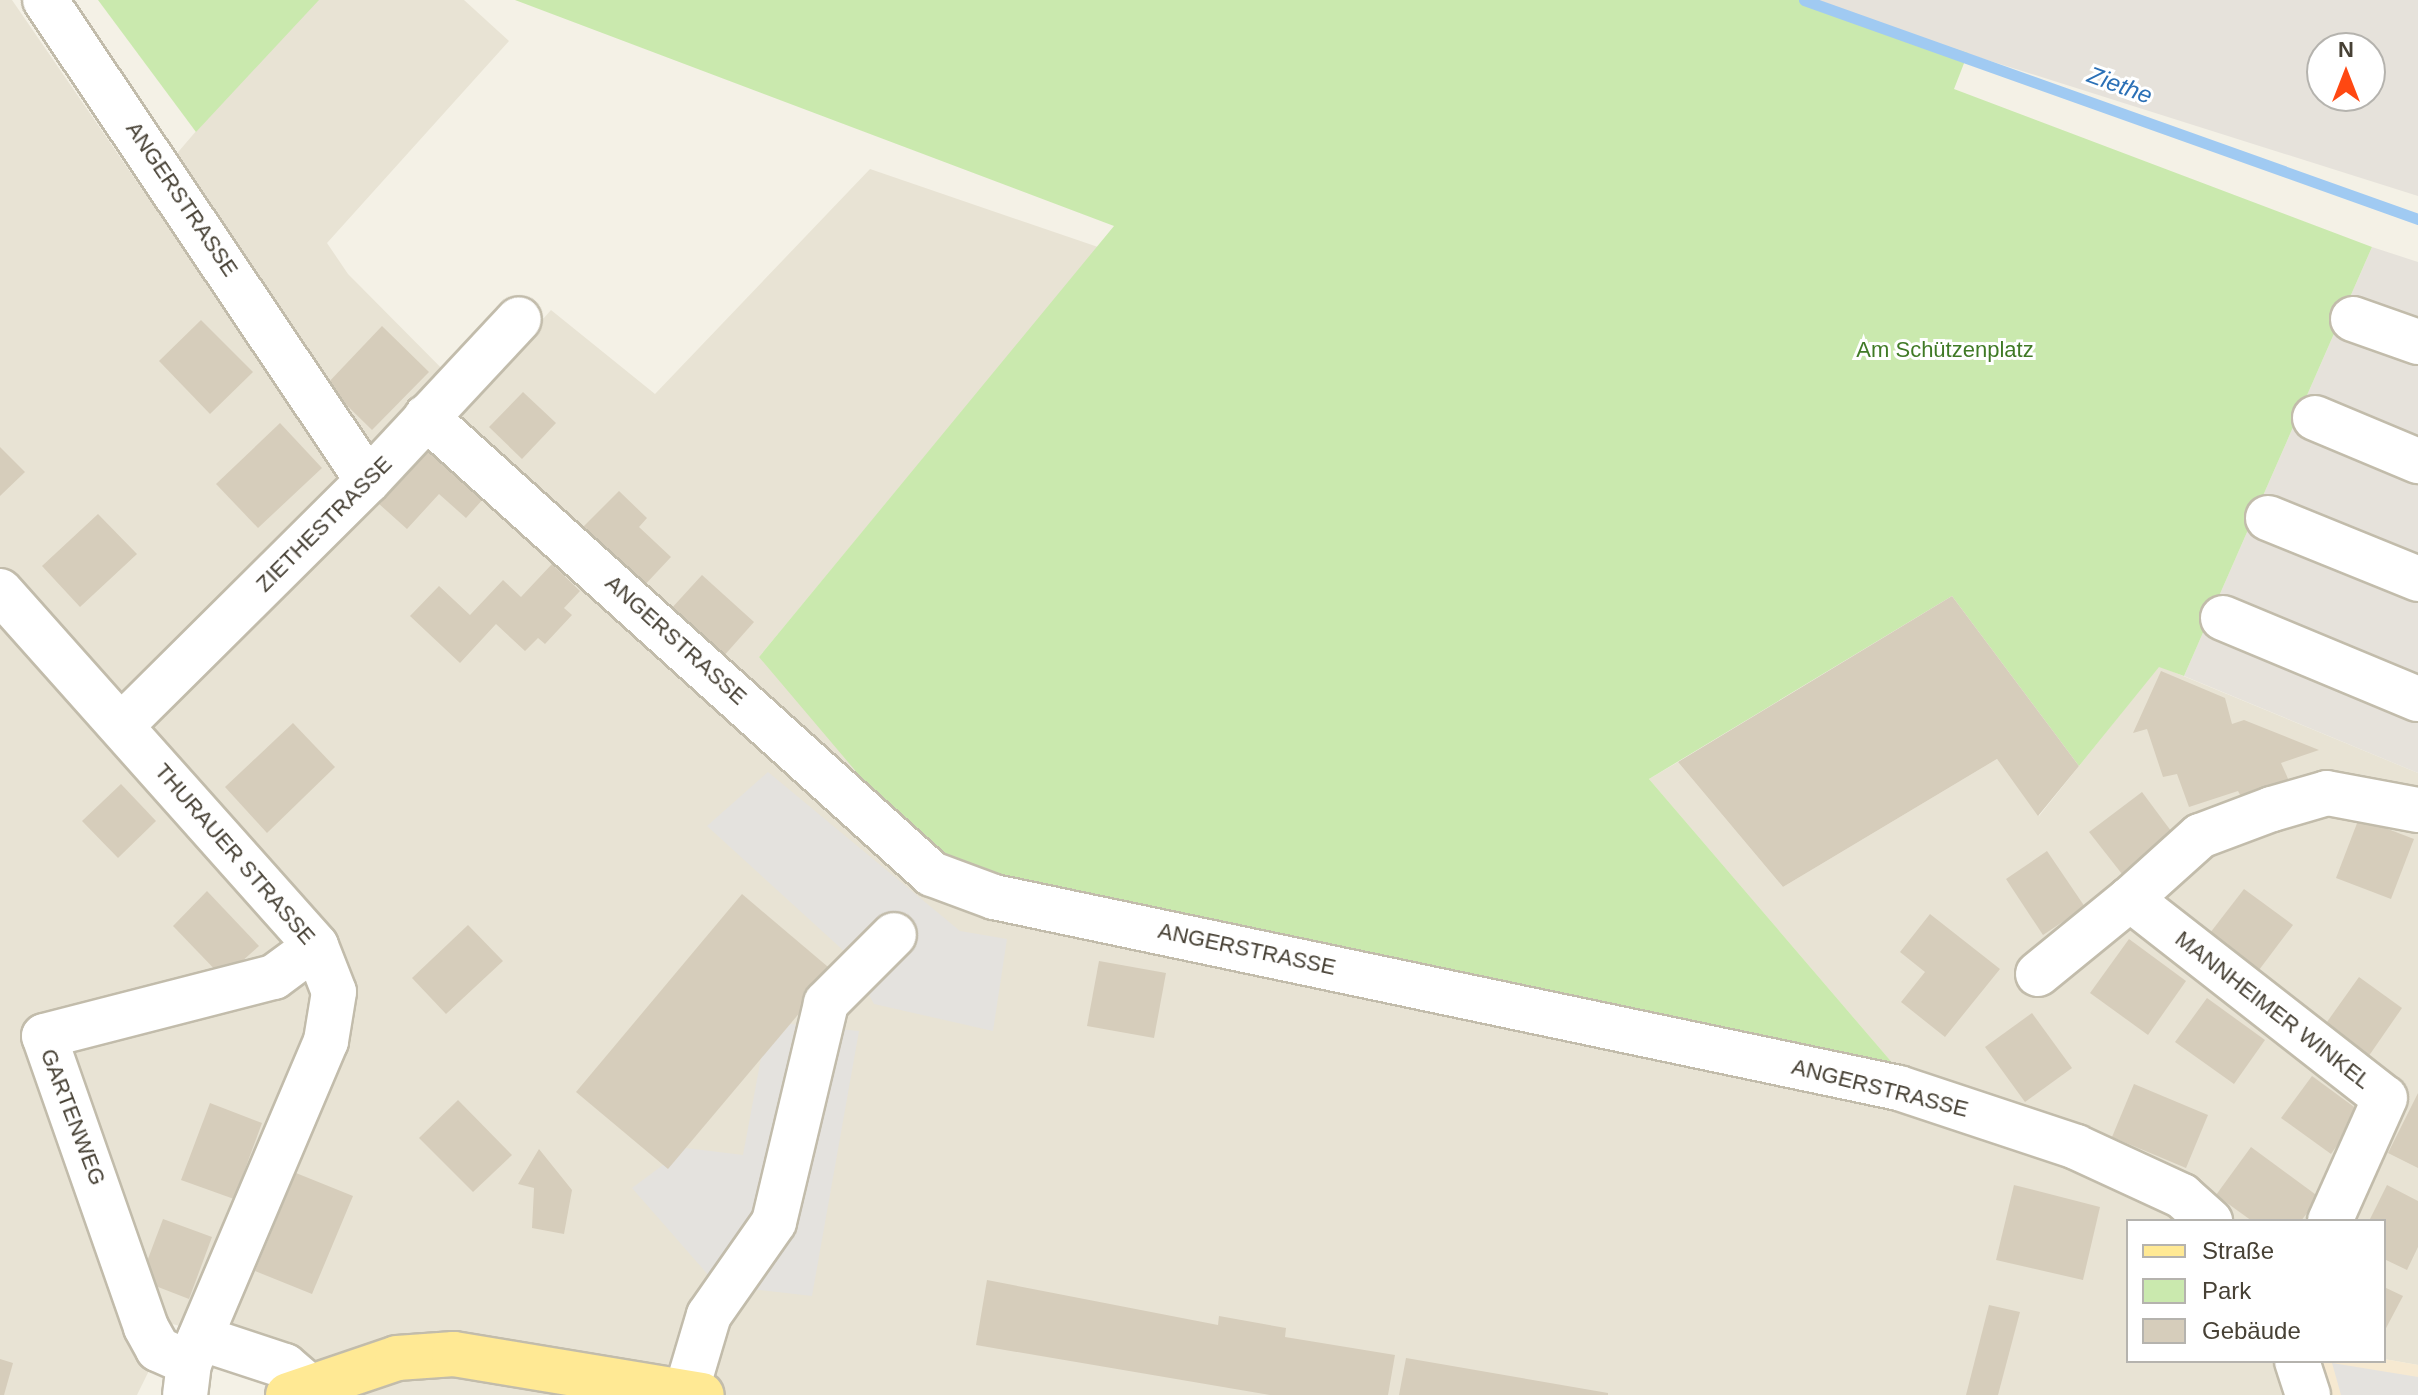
<!DOCTYPE html>
<meta charset="utf-8">
<style>
body{margin:0}
#map{position:relative;width:2418px;height:1395px;overflow:hidden;background:#f4f1e6;font-family:Helvetica,sans-serif}
div>[style]{position:absolute}
.residential>*{inset:0;background:#e8e3d4}
.commercial>*{inset:0;background:#f6e9d1}
.industrial>*{inset:0;background:#e6e2db}
.green>*{inset:0;background:#cae9ae}
.parking>*{inset:0;background:#e4e2de}
.stream>*{height:11px;margin:-5.5px;padding:0 5.5px;transform-origin:5.5px;border-radius:5.5px;background:#a0caf2}
.building>*{inset:0;background:#d6cdbb}
.roads{filter:drop-shadow(2px 0 #c2bcab) drop-shadow(-2px 0 #c2bcab) drop-shadow(0 2px #c2bcab) drop-shadow(0 -2px #c2bcab)}
.minor>*{height:44px;margin:-22px;padding:0 22px;transform-origin:22px;border-radius:22px;background:#fff}
.major>*{height:44px;margin:-22px;padding:0 22px;transform-origin:22px;border-radius:22px;background:#ffe994}
span{translate:-50% -50%;white-space:nowrap;text-align:center;line-height:1.15;-webkit-text-stroke:6px #fff;paint-order:stroke}
.street-label{font-size:22px;color:#474135}
.park-label{font-size:22px;color:#407a26}
.water-label{font-size:24px;color:#2b70b6;font-style:italic}
.legend{position:absolute;left:2126px;top:1219px;width:260px;height:144px;box-sizing:border-box;background:#fff;border:2px solid #b5b3ae;margin:0;padding:10px 14px;list-style:none;font-size:24px;color:#474135}
.legend li{display:flex;align-items:center;gap:16px;height:40px}
.legend b{width:40px;border:2px solid #b5b3ae}
.north{position:absolute;left:2306px;top:32px;width:80px;height:80px;box-sizing:border-box;background:#fff;border:2px solid #b5b3ae;border-radius:50%;rotate:0deg;font-size:22px;font-weight:700;line-height:32px;text-align:center;color:#474135}
.north::after{content:'';display:block;margin:auto;width:28px;height:36px;background:#ff4812;clip-path:polygon(50% 0,100% 100%,50% 72%,0 100%)}
</style>
<div id="map">
<div class="residential">
<div style="clip-path:polygon(0 0,12px 0,144px 192px,308px 0,464px 0,509px 41px,327px 243px,348px 274px,472px 399px,551px 310px,655px 394px,870px 169px,1098px 247px,759px 657px,1900px 1072px,1649px 779px,1678px 762px,1783px 887px,1997px 759px,2039px 816px,2159px 666px,2418px 773px,2418px 1365px,2384px 1359px,2384px 1221px,2128px 1221px,2128px 1361px,2283px 1361px,2293px 1395px,278px 1395px,283px 1351px,172px 1324px,137px 1395px,0 1395px)"></div>
</div>
<div class="commercial">
<div style="clip-path:polygon(2384px 1359px,2418px 1365px,2418px 1395px,2323px 1395px,2313px 1361px)"></div>
</div>
<div class="industrial">
<div style="clip-path:polygon(evenodd,1805px 0,2418px 0,2418px 196px,1829px 10px,1805px 0,2322px 48px,2370px 48px,2370px 96px,2322px 96px,2322px 48px)"></div>
<div style="clip-path:polygon(2372px 247px,2418px 262px,2418px 773px,2184px 676px)"></div>
</div>
<div class="green">
<div style="clip-path:polygon(98px 0,319px 0,196px 132px)"></div>
<div style="clip-path:polygon(515px 0,1804px 0,1968px 53px,1954px 89px,2372px 247px,2184px 676px,2159px 667px,2079px 766px,1952px 596px,1649px 779px,1901px 1073px,937px 867px,759px 657px,1114px 226px)"></div>
</div>
<div class="parking">
<div style="clip-path:polygon(768px 772px,960px 931px,1007px 939px,993px 1031px,874px 1004px,845px 952px,707px 826px)"></div>
<div style="clip-path:polygon(790px 1024px,859px 1031px,812px 1296px,717px 1285px,632px 1188px,686px 1148px,743px 1155px,761px 1058px)"></div>
<div style="clip-path:polygon(2332px 1363px,2418px 1377px,2418px 1395px,2341px 1395px)"></div>
</div>
<div class="stream">
<div style="left:1804px;top:0;width:652px;rotate:19.63deg"></div>
</div>
<div class="building">
<div style="clip-path:polygon(201px 320px,253px 372px,210px 414px,159px 361px)"></div>
<div style="clip-path:polygon(382px 326px,429px 372px,372px 430px,326px 385px)"></div>
<div style="clip-path:polygon(523px 392px,556px 423px,522px 459px,489px 427px)"></div>
<div style="clip-path:polygon(280px 423px,322px 468px,258px 528px,216px 484px)"></div>
<div style="clip-path:polygon(0 447px,25px 472px,0 496px)"></div>
<div style="clip-path:polygon(429px 448px,484px 498px,466px 518px,439px 494px,407px 529px,378px 503px)"></div>
<div style="clip-path:polygon(619px 491px,647px 518px,639px 527px,671px 557px,641px 589px,580px 530px)"></div>
<div style="clip-path:polygon(98px 514px,137px 554px,80px 607px,42px 566px)"></div>
<div style="clip-path:polygon(552px 564px,580px 591px,564px 608px,572px 615px,545px 644px,538px 638px,525px 651px,496px 624px,460px 663px,410px 616px,439px 586px,470px 615px,503px 580px,521px 597px)"></div>
<div style="clip-path:polygon(702px 575px,754px 622px,722px 658px,670px 610px)"></div>
<div style="clip-path:polygon(1952px 596px,2079px 766px,2038px 816px,1997px 759px,1783px 887px,1678px 762px)"></div>
<div style="clip-path:polygon(2161px 671px,2225px 698px,2232px 724px,2244px 720px,2319px 750px,2281px 763px,2294px 792px,2247px 808px,2238px 791px,2189px 807px,2177px 774px,2163px 777px,2147px 729px,2133px 733px)"></div>
<div style="clip-path:polygon(293px 723px,335px 767px,267px 833px,225px 787px)"></div>
<div style="clip-path:polygon(121px 784px,156px 821px,118px 858px,82px 821px)"></div>
<div style="clip-path:polygon(2142px 792px,2174px 835px,2122px 874px,2089px 832px)"></div>
<div style="clip-path:polygon(2359px 818px,2414px 839px,2391px 899px,2336px 878px)"></div>
<div style="clip-path:polygon(2047px 851px,2085px 907px,2043px 935px,2006px 879px)"></div>
<div style="clip-path:polygon(2244px 889px,2293px 925px,2259px 970px,2210px 933px)"></div>
<div style="clip-path:polygon(207px 891px,259px 946px,223px 978px,173px 926px)"></div>
<div style="clip-path:polygon(742px 894px,834px 972px,668px 1169px,576px 1092px)"></div>
<div style="clip-path:polygon(1930px 914px,2000px 969px,1945px 1037px,1901px 1002px,1925px 972px,1900px 952px)"></div>
<div style="clip-path:polygon(468px 925px,503px 961px,446px 1014px,412px 978px)"></div>
<div style="clip-path:polygon(2129px 939px,2186px 981px,2148px 1035px,2090px 993px)"></div>
<div style="clip-path:polygon(1099px 961px,1166px 973px,1154px 1038px,1087px 1026px)"></div>
<div style="clip-path:polygon(2359px 977px,2402px 1008px,2366px 1060px,2322px 1029px)"></div>
<div style="clip-path:polygon(2207px 998px,2265px 1040px,2234px 1084px,2175px 1042px)"></div>
<div style="clip-path:polygon(2032px 1013px,2072px 1068px,2025px 1102px,1985px 1047px)"></div>
<div style="clip-path:polygon(2312px 1076px,2361px 1112px,2331px 1154px,2281px 1118px)"></div>
<div style="clip-path:polygon(2134px 1084px,2208px 1115px,2186px 1168px,2112px 1137px)"></div>
<div style="clip-path:polygon(2418px 1093px,2418px 1168px,2388px 1153px)"></div>
<div style="clip-path:polygon(458px 1100px,512px 1155px,473px 1192px,419px 1138px)"></div>
<div style="clip-path:polygon(210px 1103px,262px 1123px,234px 1199px,181px 1180px)"></div>
<div style="clip-path:polygon(2251px 1147px,2319px 1197px,2301px 1221px,2252px 1221px,2216px 1195px)"></div>
<div style="clip-path:polygon(539px 1149px,572px 1190px,564px 1234px,532px 1228px,534px 1188px,518px 1184px)"></div>
<div style="clip-path:polygon(296px 1173px,353px 1196px,312px 1294px,255px 1271px)"></div>
<div style="clip-path:polygon(2014px 1185px,2100px 1207px,2083px 1280px,1996px 1260px)"></div>
<div style="clip-path:polygon(2387px 1185px,2418px 1201px,2418px 1247px,2407px 1270px,2384px 1259px,2384px 1221px,2369px 1221px)"></div>
<div style="clip-path:polygon(163px 1219px,212px 1237px,189px 1299px,140px 1280px)"></div>
<div style="clip-path:polygon(987px 1280px,1218px 1325px,1219px 1316px,1286px 1328px,1285px 1337px,1395px 1355px,1388px 1395px,1270px 1395px,976px 1345px)"></div>
<div style="clip-path:polygon(2384px 1287px,2403px 1296px,2384px 1332px)"></div>
<div style="clip-path:polygon(1989px 1305px,2020px 1312px,1998px 1395px,1966px 1395px)"></div>
<div style="clip-path:polygon(1406px 1358px,1608px 1393px,1608px 1395px,1399px 1395px)"></div>
<div style="clip-path:polygon(0 1359px,13px 1363px,4px 1395px,0 1395px)"></div>
</div>
<div class="roads">
<div class="minor">
<div style="left:45px;top:0;width:579px;rotate:56.12deg"></div>
<div style="left:2353px;top:319px;width:69px;rotate:19.5deg"></div>
<div style="left:426px;top:417px;width:682px;rotate:42.09deg"></div>
<div style="left:932px;top:874px;width:66px;rotate:20.4deg"></div>
<div style="left:994px;top:897px;width:925px;rotate:11.92deg"></div>
<div style="left:1899px;top:1088px;width:187px;rotate:18.4deg"></div>
<div style="left:2076px;top:1147px;width:117px;rotate:24.8deg"></div>
<div style="left:2182px;top:1196px;width:38px;rotate:42deg"></div>
<div style="left:2315px;top:418px;width:112px;rotate:22.7deg"></div>
<div style="left:2268px;top:518px;width:162px;rotate:22.1deg"></div>
<div style="left:0;top:591px;width:475px;rotate:48.3deg"></div>
<div style="left:316px;top:946px;width:49px;rotate:68.6deg"></div>
<div style="left:334px;top:992px;width:50px;rotate:99.3deg"></div>
<div style="left:326px;top:1041px;width:350px;rotate:113deg"></div>
<div style="left:189px;top:1363px;width:32px;rotate:97deg"></div>
<div style="left:2223px;top:618px;width:211px;rotate:22.6deg"></div>
<div style="left:123px;top:724px;width:345px;rotate:-44.8deg"></div>
<div style="left:368px;top:481px;width:221px;rotate:-47deg"></div>
<div style="left:2130px;top:899px;width:94px;rotate:-42deg"></div>
<div style="left:2200px;top:836px;width:77px;rotate:-20.6deg"></div>
<div style="left:2272px;top:809px;width:57px;rotate:-16.2deg"></div>
<div style="left:2327px;top:793px;width:93px;rotate:10.6deg"></div>
<div style="left:2038px;top:974px;width:119px;rotate:-39.2deg"></div>
<div style="left:2130px;top:899px;width:323px;rotate:38deg"></div>
<div style="left:2385px;top:1098px;width:135px;rotate:114.1deg"></div>
<div style="left:200px;top:1338px;width:89px;rotate:18.2deg"></div>
<div style="left:285px;top:1366px;width:30px;rotate:41deg"></div>
<div style="left:2297px;top:1361px;width:36px;rotate:72deg"></div>
<div style="left:189px;top:1363px;width:34px;rotate:-156deg"></div>
<div style="left:158px;top:1349px;width:25px;rotate:-119deg"></div>
<div style="left:146px;top:1327px;width:308px;rotate:-109.3deg"></div>
<div style="left:44px;top:1036px;width:237px;rotate:-14.4deg"></div>
<div style="left:274px;top:977px;width:52px;rotate:-36.4deg"></div>
<div style="left:686px;top:1392px;width:80px;rotate:-73.4deg"></div>
<div style="left:709px;top:1315px;width:113px;rotate:-55deg"></div>
<div style="left:774px;top:1222px;width:225px;rotate:-76.6deg"></div>
<div style="left:826px;top:1003px;width:96px;rotate:-45deg"></div>
</div>
<div class="major">
<div style="left:288px;top:1395px;width:115px;rotate:-18.7deg"></div>
<div style="left:397px;top:1358px;width:57px;rotate:-4deg"></div>
<div style="left:454px;top:1354px;width:251px;rotate:9.4deg"></div>
</div>
</div>
<div class="street-label">
<span style="left:182px;top:199px;rotate:56deg">ANGERSTRASSE</span>
<span style="left:324px;top:524px;rotate:-45deg">ZIETHESTRASSE</span>
<span style="left:676px;top:640px;rotate:42deg">ANGERSTRASSE</span>
<span style="left:235px;top:854px;rotate:49deg">THURAUER STRASSE</span>
<span style="left:1247px;top:949px;rotate:12deg">ANGERSTRASSE</span>
<span style="left:2273px;top:1010px;rotate:38deg">MANNHEIMER WINKEL</span>
<span style="left:1880px;top:1088px;rotate:14deg">ANGERSTRASSE</span>
<span style="left:73px;top:1117px;rotate:69deg">GARTENWEG</span>
</div>
<div class="park-label">
<span style="left:1945px;top:350px">Am Schützenplatz</span>
</div>
<div class="water-label">
<span style="left:2120px;top:85px;rotate:20deg">Ziethe</span>
</div>
<ul class="legend">
<li><b style="height:10px;background:#ffe994"></b>Straße</li>
<li><b style="height:22px;background:#cae9ae"></b>Park</li>
<li><b style="height:22px;background:#d6cdbb"></b>Gebäude</li>
</ul>
<div class="north">N</div>
</div>
